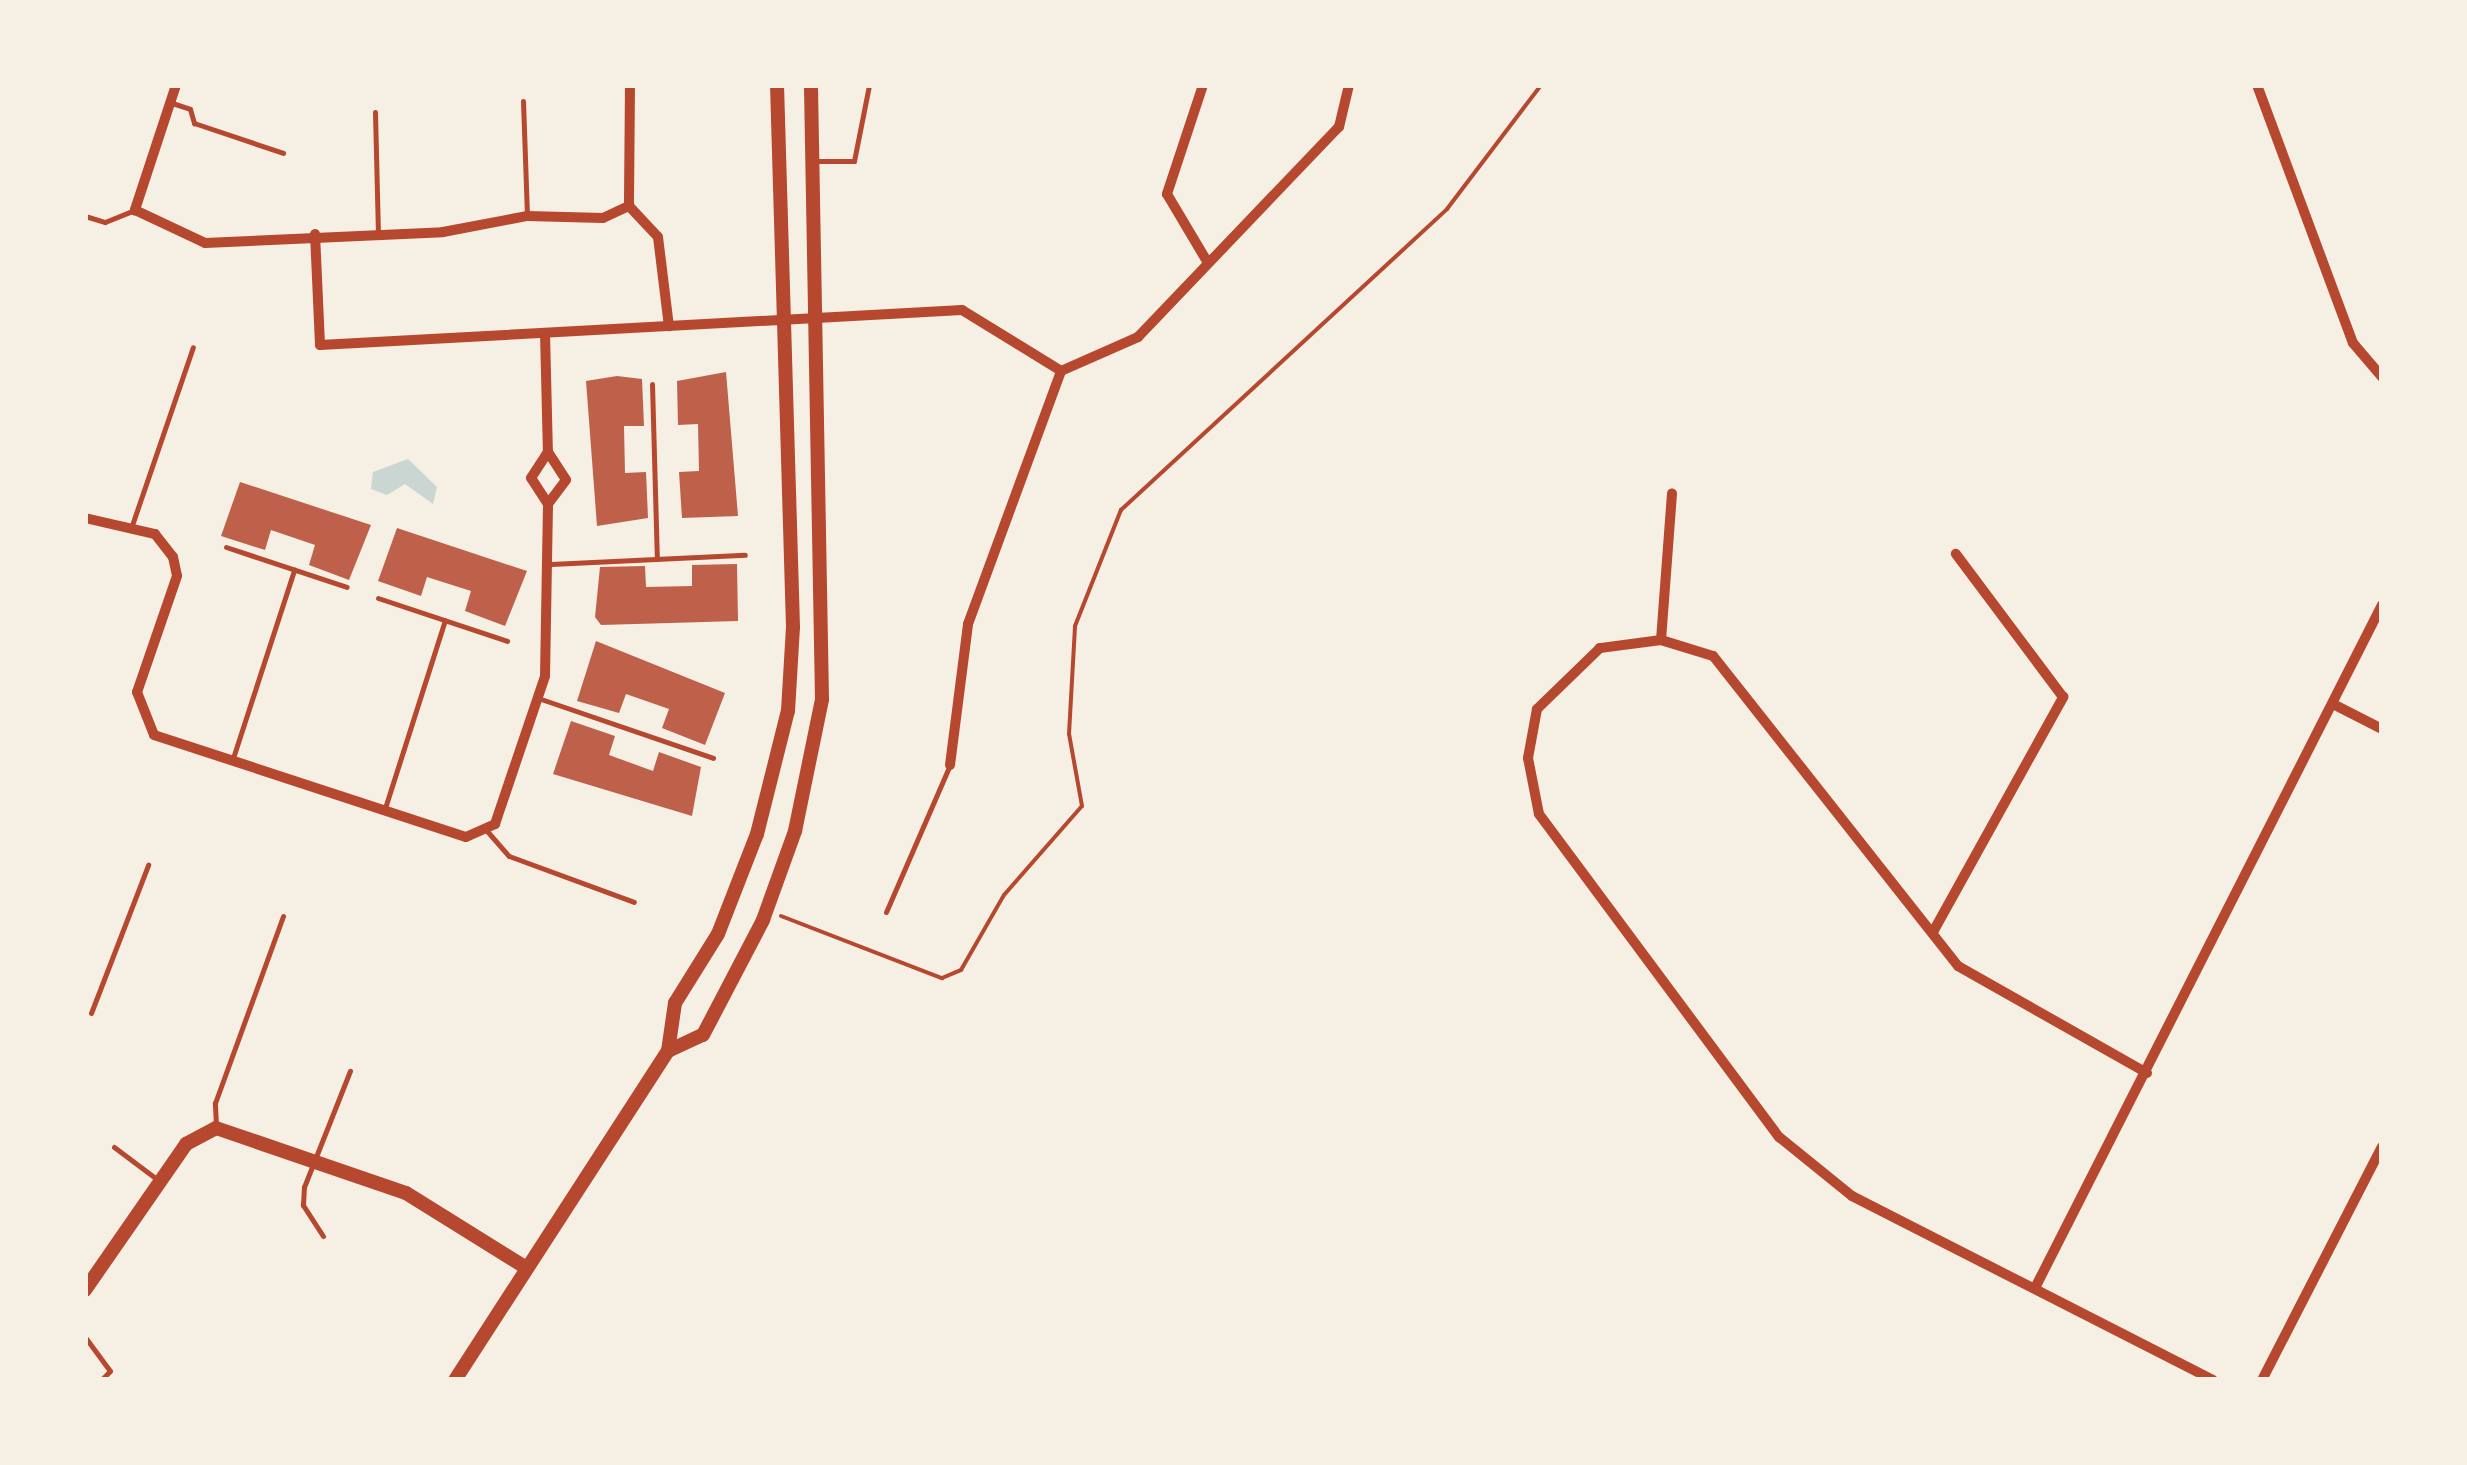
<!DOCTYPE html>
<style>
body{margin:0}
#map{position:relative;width:2467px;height:1465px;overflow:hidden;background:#f6efe4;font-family:Literata,serif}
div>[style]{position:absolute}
.water>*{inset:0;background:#c9d6d2}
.building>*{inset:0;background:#bf614a}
.path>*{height:4px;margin:-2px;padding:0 2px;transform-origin:2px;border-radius:2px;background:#b5482f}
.service>*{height:5px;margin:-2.5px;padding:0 2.5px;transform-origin:2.5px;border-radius:2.5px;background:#b5482f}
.minor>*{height:10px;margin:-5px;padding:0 5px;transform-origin:5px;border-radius:5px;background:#b5482f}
.tertiary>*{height:14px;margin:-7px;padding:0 7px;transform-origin:7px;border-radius:7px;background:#b5482f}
span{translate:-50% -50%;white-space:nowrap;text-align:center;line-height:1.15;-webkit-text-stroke:10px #f6efe4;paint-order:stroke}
.frame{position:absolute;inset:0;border:88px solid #f6efe4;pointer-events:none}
</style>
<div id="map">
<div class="water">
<div style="clip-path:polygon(408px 459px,437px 487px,433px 504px,405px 484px,387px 495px,371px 489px,373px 472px)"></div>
</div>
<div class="building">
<div style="clip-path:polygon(726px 372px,738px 516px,682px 518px,679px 472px,699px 471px,698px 424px,678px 425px,677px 381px)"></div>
<div style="clip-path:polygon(617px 376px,642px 379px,644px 426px,624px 426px,625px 473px,646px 472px,648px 518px,597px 526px,586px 381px)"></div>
<div style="clip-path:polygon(240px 482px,371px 525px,349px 580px,309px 565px,315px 545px,271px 530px,265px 550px,221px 536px)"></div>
<div style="clip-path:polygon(397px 528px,527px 571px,505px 626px,465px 611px,471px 591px,427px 577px,421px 596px,378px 581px)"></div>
<div style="clip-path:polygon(737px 564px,738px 621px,601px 625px,595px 617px,600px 567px,645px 566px,646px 587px,692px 586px,692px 565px)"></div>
<div style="clip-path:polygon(596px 641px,725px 693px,705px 745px,662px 728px,669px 709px,626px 694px,619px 713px,577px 701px)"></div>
<div style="clip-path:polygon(571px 721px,615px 736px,609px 755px,653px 771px,659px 752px,701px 767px,692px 816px,553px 774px)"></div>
</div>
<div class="path">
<div style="left:781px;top:916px;width:173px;rotate:21.1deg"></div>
<div style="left:942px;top:978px;width:21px;rotate:-23deg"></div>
<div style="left:961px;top:970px;width:86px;rotate:-60.2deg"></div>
<div style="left:1004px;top:895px;width:118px;rotate:-48.8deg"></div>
<div style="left:1082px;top:806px;width:73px;rotate:-100.2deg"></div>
<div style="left:1069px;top:734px;width:108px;rotate:-86.8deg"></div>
<div style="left:1075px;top:626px;width:125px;rotate:-68.4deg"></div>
<div style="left:1121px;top:510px;width:444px;rotate:-42.7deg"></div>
<div style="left:1447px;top:209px;width:156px;rotate:-52.8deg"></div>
</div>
<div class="service">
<div style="left:523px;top:101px;width:112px;rotate:88deg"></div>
<div style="left:172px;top:103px;width:19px;rotate:18deg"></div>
<div style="left:190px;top:109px;width:15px;rotate:74deg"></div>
<div style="left:194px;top:123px;width:94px;rotate:18.6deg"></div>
<div style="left:375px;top:112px;width:119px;rotate:88.6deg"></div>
<div style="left:815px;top:161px;width:39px"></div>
<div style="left:854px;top:161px;width:77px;rotate:-78.8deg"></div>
<div style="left:85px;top:216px;width:21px;rotate:17deg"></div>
<div style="left:105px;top:222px;width:29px;rotate:-22deg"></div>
<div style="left:652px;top:384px;width:175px;rotate:88.4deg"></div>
<div style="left:131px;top:528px;width:191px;rotate:-71.1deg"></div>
<div style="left:226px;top:547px;width:127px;rotate:18.3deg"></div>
<div style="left:551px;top:564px;width:194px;rotate:-2.7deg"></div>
<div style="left:378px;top:598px;width:136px;rotate:18.4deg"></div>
<div style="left:538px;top:698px;width:185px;rotate:18.9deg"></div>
<div style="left:233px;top:758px;width:198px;rotate:-72deg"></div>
<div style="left:385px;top:808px;width:197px;rotate:-72.3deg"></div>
<div style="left:487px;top:831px;width:33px;rotate:49deg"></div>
<div style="left:509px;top:856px;width:133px;rotate:20.2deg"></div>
<div style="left:886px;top:912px;width:158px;rotate:-66.5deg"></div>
<div style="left:91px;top:1013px;width:159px;rotate:-68.9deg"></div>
<div style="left:216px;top:1125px;width:22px;rotate:-93deg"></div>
<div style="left:215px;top:1103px;width:199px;rotate:-70deg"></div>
<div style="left:114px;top:1147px;width:55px;rotate:36.9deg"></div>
<div style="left:323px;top:1236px;width:37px;rotate:-123deg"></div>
<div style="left:303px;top:1205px;width:18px;rotate:-87deg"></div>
<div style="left:304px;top:1187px;width:125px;rotate:-68.4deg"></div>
<div style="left:85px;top:1337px;width:42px;rotate:53.7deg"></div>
<div style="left:110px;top:1371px;width:13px;rotate:135deg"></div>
</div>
<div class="minor">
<div style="left:176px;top:85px;width:132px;rotate:108.2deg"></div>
<div style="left:135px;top:210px;width:77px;rotate:25.2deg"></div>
<div style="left:205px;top:243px;width:238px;rotate:-2.6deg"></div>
<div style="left:443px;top:232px;width:86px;rotate:-10.8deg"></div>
<div style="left:527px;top:216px;width:76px;rotate:1.5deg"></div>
<div style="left:603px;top:218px;width:29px;rotate:-25deg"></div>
<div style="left:630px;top:85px;width:121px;rotate:90.5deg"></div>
<div style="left:629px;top:206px;width:42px;rotate:46.9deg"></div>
<div style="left:658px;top:237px;width:90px;rotate:83deg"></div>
<div style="left:1203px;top:85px;width:115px;rotate:108.3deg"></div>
<div style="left:1167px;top:194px;width:80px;rotate:59.3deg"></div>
<div style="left:2257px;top:85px;width:275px;rotate:69.6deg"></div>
<div style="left:2353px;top:343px;width:45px;rotate:49.5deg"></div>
<div style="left:315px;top:234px;width:111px;rotate:87.4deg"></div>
<div style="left:320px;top:345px;width:643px;rotate:-3.12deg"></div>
<div style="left:962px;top:310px;width:116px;rotate:31.6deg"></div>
<div style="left:1061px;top:371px;width:84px;rotate:-23.8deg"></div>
<div style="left:1138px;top:337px;width:291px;rotate:-46.3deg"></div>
<div style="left:1339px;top:127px;width:43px;rotate:-76.6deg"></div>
<div style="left:545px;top:333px;width:119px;rotate:88.6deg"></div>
<div style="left:548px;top:452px;width:33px;rotate:57deg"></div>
<div style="left:566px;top:480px;width:30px;rotate:127deg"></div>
<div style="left:548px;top:504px;width:31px;rotate:-123deg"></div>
<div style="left:531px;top:478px;width:31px;rotate:-57deg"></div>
<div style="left:85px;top:518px;width:72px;rotate:12.9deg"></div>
<div style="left:155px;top:534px;width:29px;rotate:52deg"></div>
<div style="left:173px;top:557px;width:19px;rotate:78deg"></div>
<div style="left:177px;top:576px;width:123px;rotate:109deg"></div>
<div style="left:137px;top:692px;width:46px;rotate:68.4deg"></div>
<div style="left:154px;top:735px;width:328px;rotate:18.1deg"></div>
<div style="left:466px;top:837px;width:32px;rotate:-24deg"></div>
<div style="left:495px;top:824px;width:156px;rotate:-71.3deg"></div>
<div style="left:545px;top:676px;width:172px;rotate:-89deg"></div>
<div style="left:1661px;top:640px;width:147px;rotate:-85.7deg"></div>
<div style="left:2333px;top:704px;width:55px;rotate:27deg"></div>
<div style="left:950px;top:765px;width:142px;rotate:-82.7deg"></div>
<div style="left:968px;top:624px;width:270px;rotate:-69.8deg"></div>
<div style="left:1933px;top:932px;width:269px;rotate:-61deg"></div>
<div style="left:2063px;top:697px;width:179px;rotate:-126.8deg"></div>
<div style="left:2147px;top:1073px;width:217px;rotate:-150.5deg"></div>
<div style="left:1958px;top:966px;width:395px;rotate:-128.3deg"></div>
<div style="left:1713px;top:656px;width:54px;rotate:-162.9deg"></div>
<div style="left:1661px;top:640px;width:62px;rotate:172.5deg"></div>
<div style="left:1600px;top:648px;width:88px;rotate:135.9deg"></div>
<div style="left:1537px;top:709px;width:50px;rotate:100.4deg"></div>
<div style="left:1528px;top:758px;width:57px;rotate:78.9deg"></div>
<div style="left:1539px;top:814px;width:402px;rotate:53.4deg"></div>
<div style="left:1779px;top:1137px;width:94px;rotate:38.9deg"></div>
<div style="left:1852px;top:1196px;width:405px;rotate:27deg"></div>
<div style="left:2035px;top:1288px;width:766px;rotate:-63.07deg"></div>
<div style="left:2262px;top:1380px;width:262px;rotate:-62.8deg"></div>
</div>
<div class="tertiary">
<div style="left:668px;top:1051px;width:38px;rotate:-25deg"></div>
<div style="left:703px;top:1035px;width:130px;rotate:-62.4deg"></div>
<div style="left:763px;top:920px;width:95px;rotate:-70.2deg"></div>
<div style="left:795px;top:831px;width:135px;rotate:-78.4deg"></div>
<div style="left:822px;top:699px;width:614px;rotate:-91.03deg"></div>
<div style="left:85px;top:1290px;width:178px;rotate:-55.3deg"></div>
<div style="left:186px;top:1144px;width:34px;rotate:-28deg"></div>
<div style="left:216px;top:1128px;width:201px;rotate:18.9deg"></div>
<div style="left:406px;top:1193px;width:140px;rotate:31.9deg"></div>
<div style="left:455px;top:1380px;width:392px;rotate:-57.1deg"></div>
<div style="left:668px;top:1051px;width:49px;rotate:-81.7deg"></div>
<div style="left:675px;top:1003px;width:81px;rotate:-58.1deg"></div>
<div style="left:718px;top:934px;width:107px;rotate:-68.7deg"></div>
<div style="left:757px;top:834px;width:127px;rotate:-75.9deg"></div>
<div style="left:788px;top:711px;width:84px;rotate:-86.6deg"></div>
<div style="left:793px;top:627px;width:542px;rotate:-91.69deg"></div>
</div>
<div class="frame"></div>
</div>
